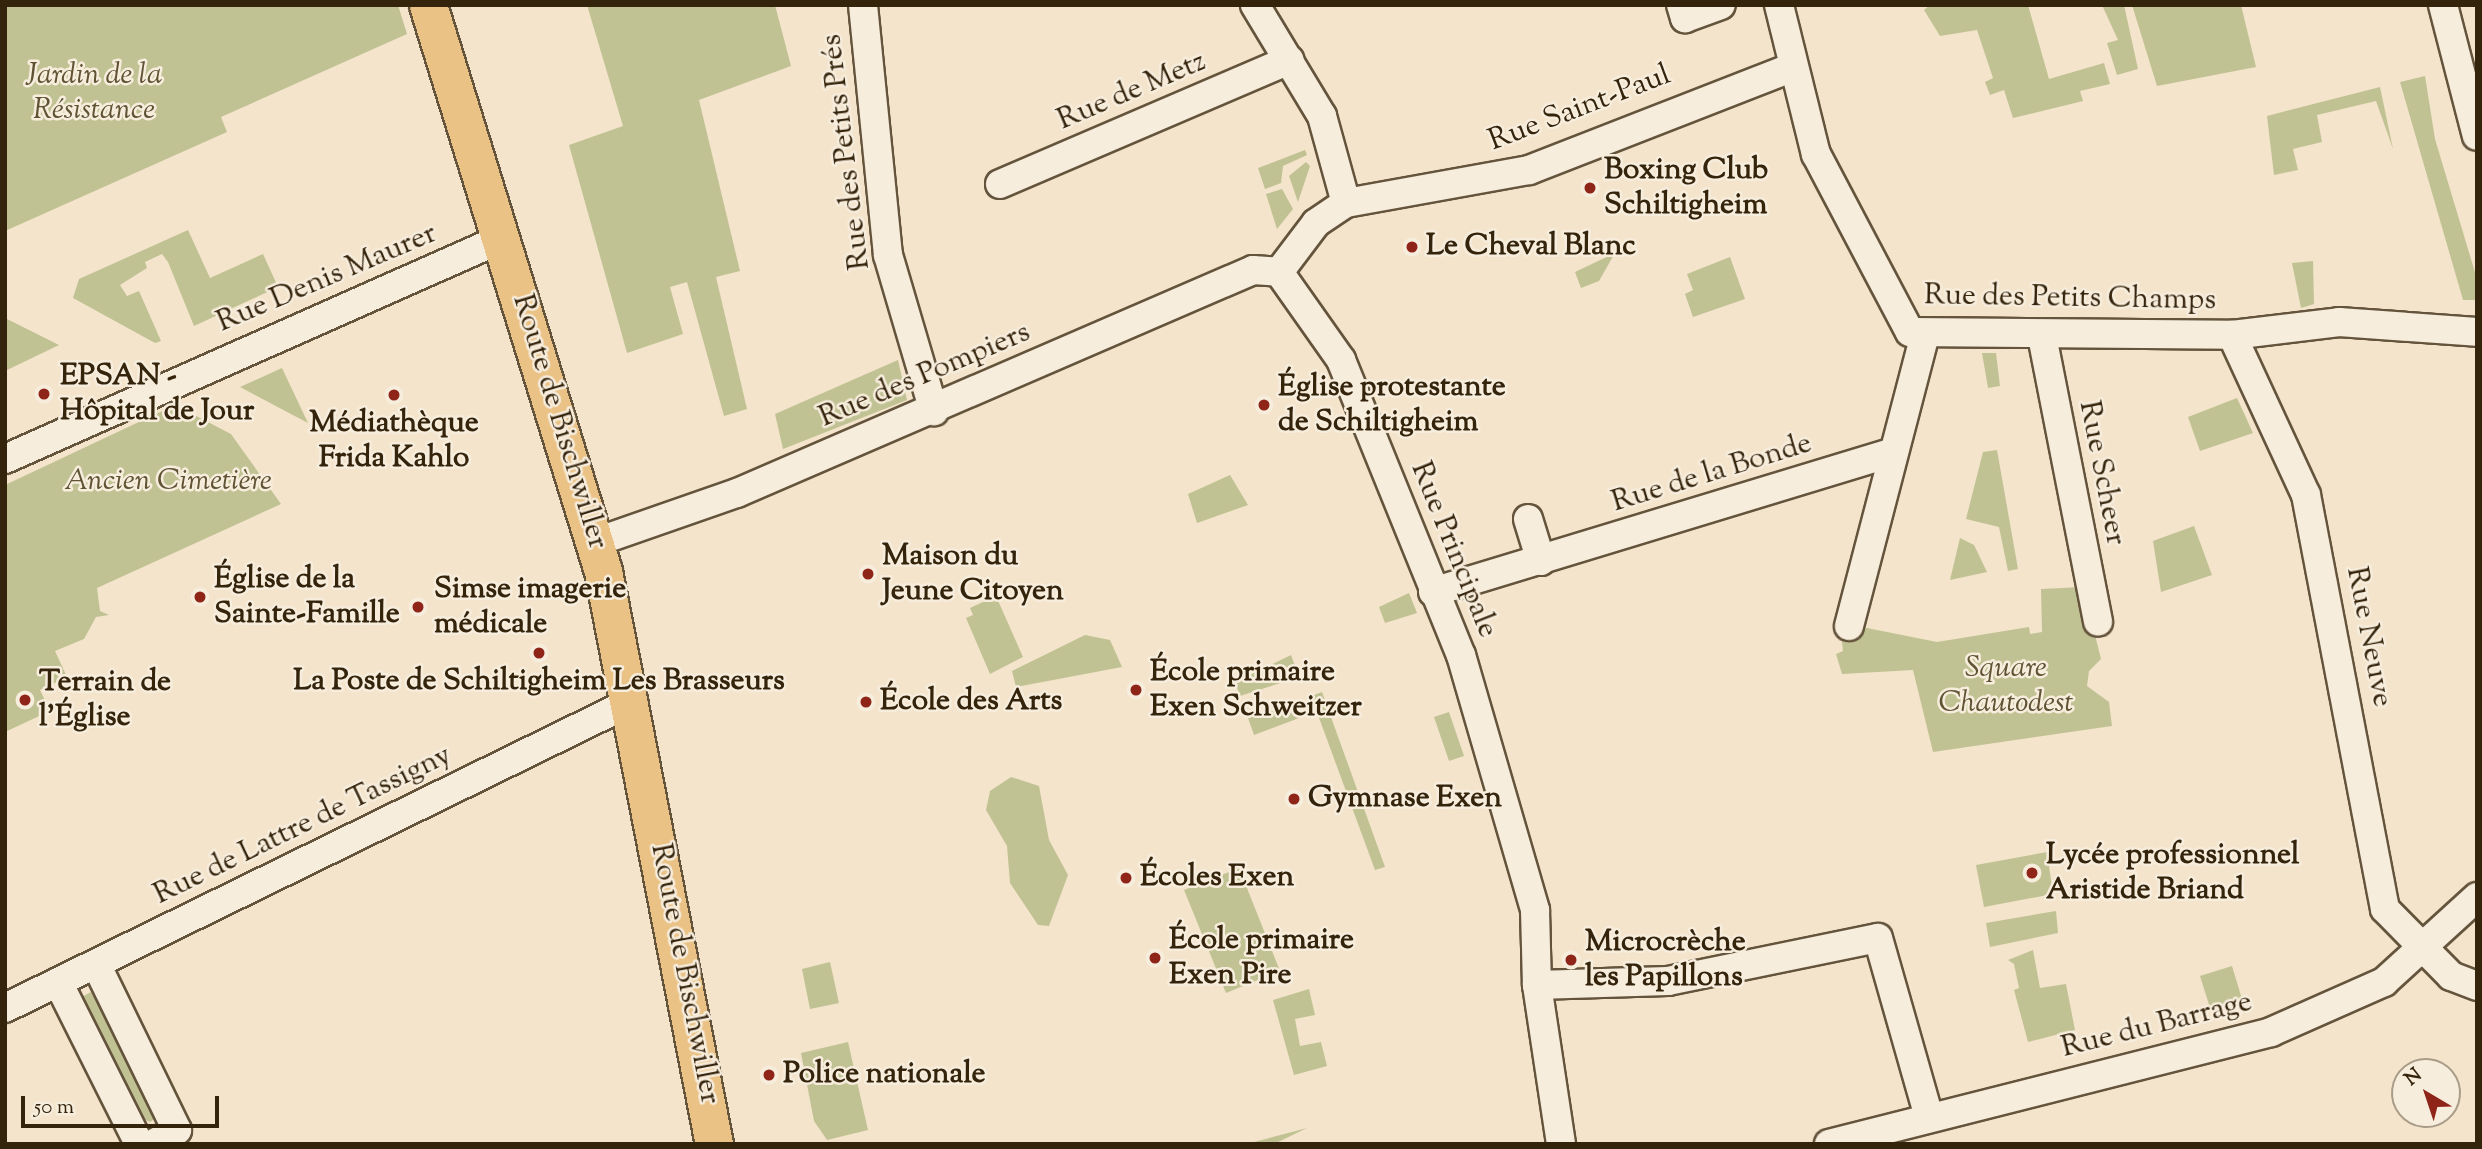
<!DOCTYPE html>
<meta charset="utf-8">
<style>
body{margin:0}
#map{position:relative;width:2482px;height:1149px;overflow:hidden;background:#f3e4cb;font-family:"Sorts Mill Goudy",serif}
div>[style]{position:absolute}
.green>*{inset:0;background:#c1c293}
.roads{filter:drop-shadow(2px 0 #64543c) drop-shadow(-2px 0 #64543c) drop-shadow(0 2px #64543c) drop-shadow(0 -2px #64543c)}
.minor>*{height:28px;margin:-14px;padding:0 14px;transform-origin:14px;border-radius:14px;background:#f7eddd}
.major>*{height:37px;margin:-18.5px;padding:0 18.5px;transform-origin:18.5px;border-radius:18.5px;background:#eac286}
.dots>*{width:19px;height:19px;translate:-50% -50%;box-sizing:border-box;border:4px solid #f7eddd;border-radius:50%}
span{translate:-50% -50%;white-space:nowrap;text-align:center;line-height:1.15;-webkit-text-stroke:5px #f7eddd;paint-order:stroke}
.park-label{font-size:30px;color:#5f5334;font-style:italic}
.street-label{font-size:30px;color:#35240c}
.poi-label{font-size:30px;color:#35240c;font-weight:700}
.left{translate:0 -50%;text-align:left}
.frame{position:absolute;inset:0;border:7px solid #35240c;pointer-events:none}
.north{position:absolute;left:2391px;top:1058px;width:70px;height:70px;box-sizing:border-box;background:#f7eddd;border:2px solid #a99d89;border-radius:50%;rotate:321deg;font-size:19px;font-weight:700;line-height:28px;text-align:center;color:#35240c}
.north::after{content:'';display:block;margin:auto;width:24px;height:32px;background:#8f2418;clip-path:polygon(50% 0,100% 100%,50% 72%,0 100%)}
.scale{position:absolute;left:21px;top:1096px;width:198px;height:32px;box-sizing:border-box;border:4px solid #35240c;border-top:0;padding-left:9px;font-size:21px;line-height:24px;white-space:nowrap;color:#35240c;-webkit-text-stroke:5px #f7eddd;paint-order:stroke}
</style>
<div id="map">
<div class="green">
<div style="clip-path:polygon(5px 5px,398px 5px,407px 34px,221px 117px,227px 132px,5px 231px)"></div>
<div style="clip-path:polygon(587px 5px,775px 5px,791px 66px,699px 100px,740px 271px,716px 277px,747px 409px,724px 416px,687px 282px,670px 287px,683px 334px,627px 353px,569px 145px,623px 126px)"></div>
<div style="clip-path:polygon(1930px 5px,2028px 5px,2049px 79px,2104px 63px,2110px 84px,2080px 91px,2083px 101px,2013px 118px,2004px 90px,1990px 95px,1985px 82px,1993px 78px,1977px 30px,1940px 36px,1924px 10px)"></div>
<div style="clip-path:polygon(2102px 5px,2124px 5px,2138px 69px,2117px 75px,2107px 43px,2118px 40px)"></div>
<div style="clip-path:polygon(2132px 5px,2241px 5px,2256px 67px,2157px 86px)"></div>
<div style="clip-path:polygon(2425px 76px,2435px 139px,2477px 279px,2477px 300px,2463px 300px,2400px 82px)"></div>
<div style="clip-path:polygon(2380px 87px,2393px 149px,2376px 101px,2317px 115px,2322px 142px,2293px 149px,2298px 170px,2274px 175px,2267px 116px)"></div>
<div style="clip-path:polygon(1305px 150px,1307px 155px,1283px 166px,1281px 183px,1265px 189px,1258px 168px)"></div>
<div style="clip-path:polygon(1306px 162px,1310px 166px,1298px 202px,1289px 176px)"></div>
<div style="clip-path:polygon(1282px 189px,1293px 209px,1277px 229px,1266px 194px)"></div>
<div style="clip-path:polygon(188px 230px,210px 278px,263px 254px,278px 287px,194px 326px,168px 262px,162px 254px,145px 262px,147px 268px,120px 285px,127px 296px,139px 291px,161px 341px,155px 343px,73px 298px,79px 279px)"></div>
<div style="clip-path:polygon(1615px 253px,1599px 281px,1581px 288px,1575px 272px)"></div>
<div style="clip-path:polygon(1730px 257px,1745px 299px,1693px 317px,1685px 294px,1693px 290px,1687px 274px)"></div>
<div style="clip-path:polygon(2313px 261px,2314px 304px,2301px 308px,2292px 263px)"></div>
<div style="clip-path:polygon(5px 318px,59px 345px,5px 371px)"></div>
<div style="clip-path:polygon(1982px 353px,1996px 353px,2000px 386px,1988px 388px)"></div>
<div style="clip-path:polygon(898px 360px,907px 400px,783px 449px,775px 414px)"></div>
<div style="clip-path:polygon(282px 368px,308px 423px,240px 387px)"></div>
<div style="clip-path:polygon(2237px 398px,2253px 433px,2200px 451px,2188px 417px)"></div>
<div style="clip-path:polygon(175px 405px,231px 434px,281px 504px,97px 588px,100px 611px,109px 615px,96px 617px,84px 639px,55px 651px,67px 677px,40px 690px,50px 711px,5px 732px,5px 485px)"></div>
<div style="clip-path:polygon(1997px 450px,2018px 569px,2008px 571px,1999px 527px,1966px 519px,1983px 452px)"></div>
<div style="clip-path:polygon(1230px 475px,1248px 505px,1197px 523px,1188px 494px)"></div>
<div style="clip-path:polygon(2194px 526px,2212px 575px,2161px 592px,2153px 541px)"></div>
<div style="clip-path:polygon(1960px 538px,1974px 545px,1987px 572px,1950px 580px)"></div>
<div style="clip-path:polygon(2083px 587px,2101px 659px,2089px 671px,2087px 686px,2109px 702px,2112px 726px,1933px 752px,1913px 670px,1842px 674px,1836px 654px,1843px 651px,1841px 634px,1867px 628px,1937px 642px,2029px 627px,2030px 634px,2042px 632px,2041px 589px)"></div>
<div style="clip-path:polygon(1409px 593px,1417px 613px,1385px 623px,1379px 607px)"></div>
<div style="clip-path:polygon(996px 596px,1023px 657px,990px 674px,966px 618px,973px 615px,970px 608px)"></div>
<div style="clip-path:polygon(1085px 635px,1110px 640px,1122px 667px,1016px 687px,1012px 671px)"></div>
<div style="clip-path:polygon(1291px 655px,1299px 677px,1240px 696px,1235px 682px)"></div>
<div style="clip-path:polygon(1322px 692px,1385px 867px,1375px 870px,1311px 696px)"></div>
<div style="clip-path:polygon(1294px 705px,1307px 715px,1254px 735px,1248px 718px)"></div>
<div style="clip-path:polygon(1449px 712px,1464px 756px,1449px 761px,1434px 717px)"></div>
<div style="clip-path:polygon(1011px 777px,1039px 786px,1049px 840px,1068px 875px,1049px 926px,1038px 925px,1010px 883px,1007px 846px,986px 810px,990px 791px)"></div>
<div style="clip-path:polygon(2047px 852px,2053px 894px,1984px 907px,1976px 865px)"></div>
<div style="clip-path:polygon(1239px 868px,1280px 971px,1226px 993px,1184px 890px)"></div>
<div style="clip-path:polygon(2056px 911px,2058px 933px,1990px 947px,1986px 923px)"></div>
<div style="clip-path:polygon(2033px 950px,2040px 988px,2066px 984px,2075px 1030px,2028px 1042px,2014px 990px,2019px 988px,2014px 964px,2008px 960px)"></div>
<div style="clip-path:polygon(830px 962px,839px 1003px,810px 1009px,802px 969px)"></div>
<div style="clip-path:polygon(2232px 966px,2242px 999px,2211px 1011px,2200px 976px)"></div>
<div style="clip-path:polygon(1309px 989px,1315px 1015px,1295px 1019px,1300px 1046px,1321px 1042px,1327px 1066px,1294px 1075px,1273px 1000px)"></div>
<div style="clip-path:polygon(91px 992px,95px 999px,103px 996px,156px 1118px,150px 1122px,139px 1117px,78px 999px)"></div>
<div style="clip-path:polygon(848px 1042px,868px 1130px,827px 1140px,814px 1121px,801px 1053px)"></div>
<div style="clip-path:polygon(1307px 1128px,1274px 1144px,1247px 1144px)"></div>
</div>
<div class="roads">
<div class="minor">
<div style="left:863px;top:5px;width:251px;rotate:84.3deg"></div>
<div style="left:888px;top:255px;width:163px;rotate:73.6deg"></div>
<div style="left:1255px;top:5px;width:130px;rotate:58.9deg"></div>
<div style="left:1322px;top:116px;width:90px;rotate:74.6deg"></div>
<div style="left:1681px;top:5px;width:14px;rotate:73deg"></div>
<div style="left:1685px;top:18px;width:38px;rotate:-20deg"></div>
<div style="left:1779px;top:5px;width:154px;rotate:76.1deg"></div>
<div style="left:1816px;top:154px;width:201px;rotate:62.2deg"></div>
<div style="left:1910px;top:332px;width:322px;rotate:0.5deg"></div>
<div style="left:2232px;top:335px;width:108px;rotate:-6.9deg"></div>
<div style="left:2339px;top:322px;width:138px;rotate:4.1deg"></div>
<div style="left:2443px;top:5px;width:135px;rotate:75.5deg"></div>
<div style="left:1000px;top:184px;width:315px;rotate:-23.2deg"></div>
<div style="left:1279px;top:272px;width:108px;rotate:54.8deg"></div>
<div style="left:1341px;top:360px;width:318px;rotate:67.9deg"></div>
<div style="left:1461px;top:655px;width:266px;rotate:73.8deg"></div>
<div style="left:1535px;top:910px;width:75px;rotate:88.5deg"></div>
<div style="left:1537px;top:985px;width:161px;rotate:81.4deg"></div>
<div style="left:1279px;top:272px;width:61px;rotate:-52.9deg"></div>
<div style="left:1316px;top:223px;width:36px;rotate:-34deg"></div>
<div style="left:1346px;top:203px;width:186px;rotate:-10.2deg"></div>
<div style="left:1529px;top:170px;width:283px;rotate:-21.3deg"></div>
<div style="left:2232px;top:335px;width:176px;rotate:65.2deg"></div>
<div style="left:2306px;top:495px;width:421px;rotate:79.2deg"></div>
<div style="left:2385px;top:909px;width:94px;rotate:45.4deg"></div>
<div style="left:2451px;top:976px;width:28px;rotate:21deg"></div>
<div style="left:2042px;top:336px;width:291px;rotate:78.9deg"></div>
<div style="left:5px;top:459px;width:545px;rotate:-23.93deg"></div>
<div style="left:1528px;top:519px;width:44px;rotate:72.8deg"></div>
<div style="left:596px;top:542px;width:149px;rotate:-19.2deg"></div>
<div style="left:737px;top:493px;width:562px;rotate:-23.37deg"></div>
<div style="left:1253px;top:270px;width:26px;rotate:4deg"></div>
<div style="left:1433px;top:592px;width:481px;rotate:-16.9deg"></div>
<div style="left:1849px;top:626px;width:301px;rotate:-75.4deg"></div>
<div style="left:96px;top:964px;width:185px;rotate:64deg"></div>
<div style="left:177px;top:1130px;width:28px;rotate:150deg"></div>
<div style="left:58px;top:982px;width:181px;rotate:63.4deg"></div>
<div style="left:1537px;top:985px;width:131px;rotate:-1.7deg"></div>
<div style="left:1668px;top:981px;width:214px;rotate:-11.6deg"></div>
<div style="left:1878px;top:938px;width:186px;rotate:74.1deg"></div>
<div style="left:5px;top:1008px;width:695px;rotate:-26.05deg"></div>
<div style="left:1829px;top:1144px;width:456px;rotate:-14.2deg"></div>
<div style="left:2271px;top:1032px;width:124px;rotate:-23.9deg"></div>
<div style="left:2384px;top:982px;width:126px;rotate:-42.4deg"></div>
</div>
<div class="major">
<div style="left:428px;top:5px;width:592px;rotate:72.82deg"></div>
<div style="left:603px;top:571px;width:584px;rotate:79.04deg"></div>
</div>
</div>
<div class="dots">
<div style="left:1590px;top:188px;background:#8f2418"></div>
<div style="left:1412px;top:247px;background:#8f2418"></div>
<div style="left:44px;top:394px;background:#8f2418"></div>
<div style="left:394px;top:395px;background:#8f2418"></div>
<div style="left:1264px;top:405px;background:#8f2418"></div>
<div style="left:868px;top:574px;background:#8f2418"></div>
<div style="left:200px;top:597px;background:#8f2418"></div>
<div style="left:418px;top:607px;background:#8f2418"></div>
<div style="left:539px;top:653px;background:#8f2418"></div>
<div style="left:1136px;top:690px;background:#8f2418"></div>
<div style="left:25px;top:700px;background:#8f2418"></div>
<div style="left:866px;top:702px;background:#8f2418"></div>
<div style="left:1294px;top:799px;background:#8f2418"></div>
<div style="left:2032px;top:873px;background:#8f2418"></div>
<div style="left:1126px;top:878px;background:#8f2418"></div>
<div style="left:1155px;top:958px;background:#8f2418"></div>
<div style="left:1571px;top:960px;background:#8f2418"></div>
<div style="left:769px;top:1075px;background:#8f2418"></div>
</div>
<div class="park-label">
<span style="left:94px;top:93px">Jardin de la<br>Résistance</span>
<span style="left:168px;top:482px">Ancien Cimetière</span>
<span style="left:2006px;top:686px">Square<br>Chautodest</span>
</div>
<div class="street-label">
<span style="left:1132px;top:92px;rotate:-23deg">Rue de Metz</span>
<span style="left:1580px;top:109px;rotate:-21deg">Rue Saint-Paul</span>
<span style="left:847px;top:152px;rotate:-97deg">Rue des Petits Prés</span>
<span style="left:327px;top:279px;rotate:-23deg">Rue Denis Maurer</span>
<span style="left:2070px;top:299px;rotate:1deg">Rue des Petits Champs</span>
<span style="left:925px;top:376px;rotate:-23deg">Rue des Pompiers</span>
<span style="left:559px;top:422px;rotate:73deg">Route de Bischwiller</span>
<span style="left:2101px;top:473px;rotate:79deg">Rue Scheer</span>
<span style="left:1712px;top:474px;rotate:-17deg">Rue de la Bonde</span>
<span style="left:1453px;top:550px;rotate:68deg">Rue Principale</span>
<span style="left:2368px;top:637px;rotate:79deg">Rue Neuve</span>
<span style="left:303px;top:826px;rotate:-26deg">Rue de Lattre de Tassigny</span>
<span style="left:684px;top:974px;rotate:79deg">Route de Bischwiller</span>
<span style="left:2157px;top:1026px;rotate:-14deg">Rue du Barrage</span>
</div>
<div class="poi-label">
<span class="left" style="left:1604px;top:188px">Boxing Club<br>Schiltigheim</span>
<span class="left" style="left:1426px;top:247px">Le Cheval Blanc</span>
<span class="left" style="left:60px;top:394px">EPSAN -<br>Hôpital de Jour</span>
<span class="left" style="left:1278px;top:405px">Église protestante<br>de Schiltigheim</span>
<span style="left:394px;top:441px">Médiathèque<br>Frida Kahlo</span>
<span class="left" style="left:882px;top:574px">Maison du<br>Jeune Citoyen</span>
<span class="left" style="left:214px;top:597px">Église de la<br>Sainte-Famille</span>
<span class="left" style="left:434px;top:607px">Simse imagerie<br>médicale</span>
<span class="left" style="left:1150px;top:690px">École primaire<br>Exen Schweitzer</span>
<span style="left:539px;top:682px">La Poste de Schiltigheim Les Brasseurs</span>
<span class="left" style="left:39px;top:700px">Terrain de<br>l'Église</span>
<span class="left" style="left:880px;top:702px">École des Arts</span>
<span class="left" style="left:1308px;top:799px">Gymnase Exen</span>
<span class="left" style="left:2046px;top:873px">Lycée professionnel<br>Aristide Briand</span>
<span class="left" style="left:1140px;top:878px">Écoles Exen</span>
<span class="left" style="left:1169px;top:958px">École primaire<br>Exen Pire</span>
<span class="left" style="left:1585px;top:960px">Microcrèche<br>les Papillons</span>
<span class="left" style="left:783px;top:1075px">Police nationale</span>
</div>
<div class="frame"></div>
<div class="north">N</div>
<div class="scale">50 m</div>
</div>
